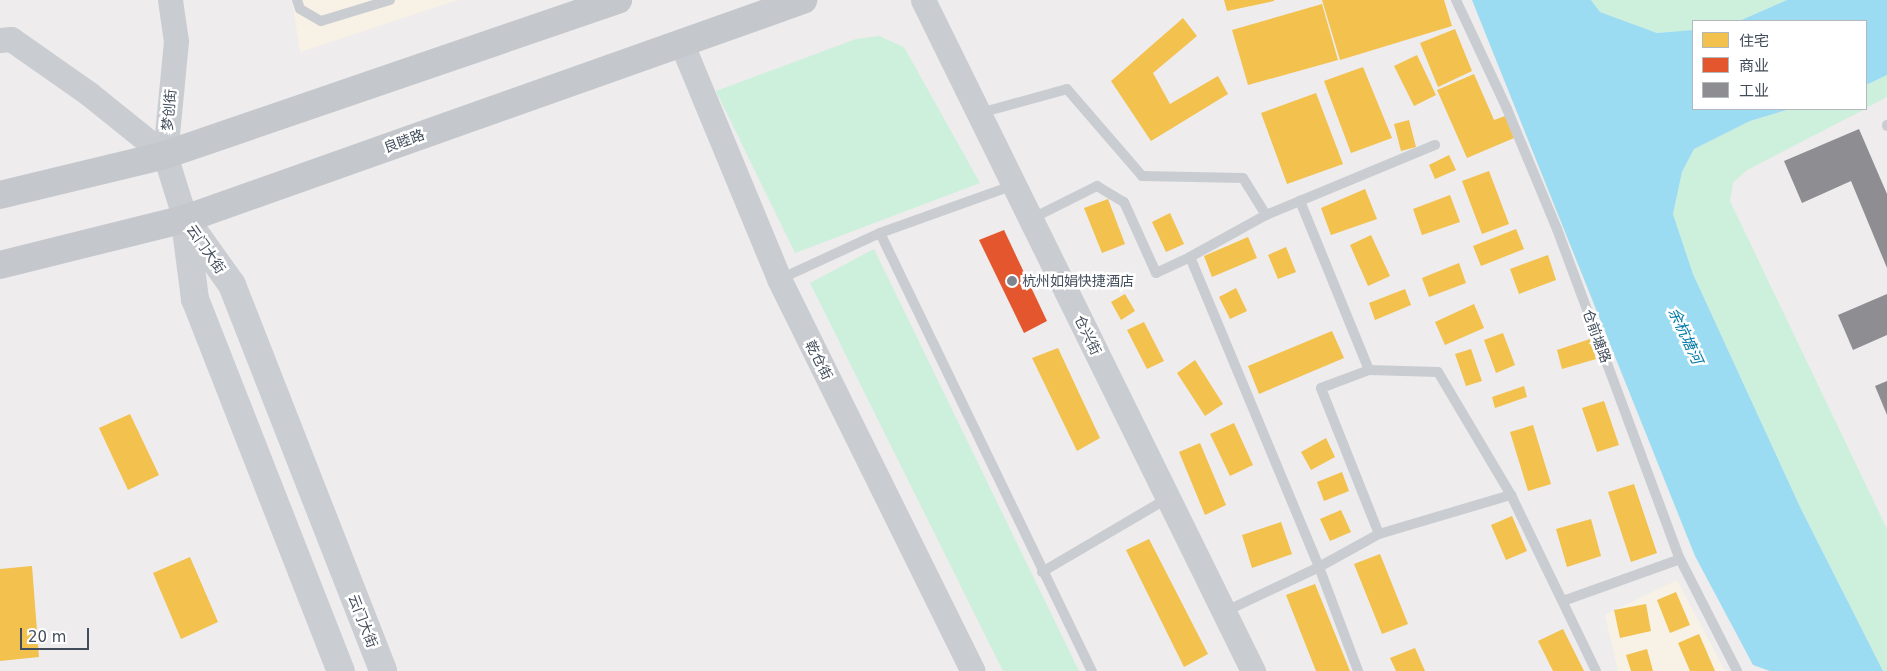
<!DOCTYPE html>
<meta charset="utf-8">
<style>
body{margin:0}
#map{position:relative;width:1887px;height:671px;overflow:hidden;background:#eeecec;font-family:"DejaVu Sans","Noto Sans SC",sans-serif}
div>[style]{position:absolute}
.commercial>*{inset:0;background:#f7f2e5}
.green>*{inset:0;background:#cdf0dc}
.water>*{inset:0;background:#9cdcf3}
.homes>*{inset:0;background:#f2c14e}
.shops>*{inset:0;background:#e4572e}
.industry>*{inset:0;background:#8d8d92}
.service>*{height:10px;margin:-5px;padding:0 5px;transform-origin:5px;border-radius:5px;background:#c9cdd1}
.tertiary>*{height:25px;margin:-12.5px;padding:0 12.5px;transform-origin:12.5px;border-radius:12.5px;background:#c9cdd1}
.secondary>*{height:28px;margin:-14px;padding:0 14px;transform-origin:14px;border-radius:14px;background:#cacdd2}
.primary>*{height:28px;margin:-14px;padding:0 14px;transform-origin:14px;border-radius:14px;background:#c4c8cd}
.dots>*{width:14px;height:14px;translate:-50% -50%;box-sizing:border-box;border:2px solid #fff;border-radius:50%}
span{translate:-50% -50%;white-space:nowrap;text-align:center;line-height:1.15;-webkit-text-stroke:5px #fff;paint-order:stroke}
.street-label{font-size:14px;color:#424d5b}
.poi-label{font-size:14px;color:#424d5b}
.left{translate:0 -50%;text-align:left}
.water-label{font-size:15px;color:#017aa7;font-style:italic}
.legend{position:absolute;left:1692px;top:20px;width:175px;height:90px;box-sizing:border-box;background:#fff;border:1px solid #b3b8bd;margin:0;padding:6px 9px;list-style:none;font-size:15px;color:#424d5b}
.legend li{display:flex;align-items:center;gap:10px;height:25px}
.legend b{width:25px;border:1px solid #b3b8bd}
.scale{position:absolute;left:20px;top:628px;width:69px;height:22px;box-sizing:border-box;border:2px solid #424d5b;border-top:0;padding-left:6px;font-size:15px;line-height:18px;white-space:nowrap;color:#424d5b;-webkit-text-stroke:4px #fff;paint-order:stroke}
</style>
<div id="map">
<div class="commercial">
<div style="clip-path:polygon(292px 0,458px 0,300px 52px)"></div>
<div style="clip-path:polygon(1677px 580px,1725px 671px,1618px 671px,1605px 615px)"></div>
</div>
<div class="green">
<div style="clip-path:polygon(1591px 0,1787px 0,1739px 21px,1693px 21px,1693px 30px,1657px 33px,1600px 12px)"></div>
<div style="clip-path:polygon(879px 36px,904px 47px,980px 183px,795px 253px,716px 91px,856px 39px)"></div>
<div style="clip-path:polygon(1887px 75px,1887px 97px,1866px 108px,1866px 85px)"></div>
<div style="clip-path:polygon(1790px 109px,1865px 109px,1747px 170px,1733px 183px,1730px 201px,1887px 529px,1887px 671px,1883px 671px,1801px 509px,1693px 274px,1673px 214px,1682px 172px,1694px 149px,1750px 121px)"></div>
<div style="clip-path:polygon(874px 249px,1079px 671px,1003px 671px,810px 283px)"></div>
</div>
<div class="water">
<div style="clip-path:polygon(1472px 0,1591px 0,1600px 12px,1657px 33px,1693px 30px,1693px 109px,1790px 109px,1750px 121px,1694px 149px,1682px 172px,1673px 214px,1693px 274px,1801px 509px,1883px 671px,1770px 671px,1753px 665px,1695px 556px)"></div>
<div style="clip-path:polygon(1787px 0,1887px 0,1887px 75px,1866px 85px,1866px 21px,1739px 21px)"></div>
</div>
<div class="homes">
<div style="clip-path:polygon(1224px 0,1274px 0,1274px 1px,1227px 11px)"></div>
<div style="clip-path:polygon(1322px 0,1444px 0,1452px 26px,1340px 60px)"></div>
<div style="clip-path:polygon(1322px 4px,1338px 60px,1248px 85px,1232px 30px)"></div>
<div style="clip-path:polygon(1183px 18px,1197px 36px,1153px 73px,1170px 104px,1218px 76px,1228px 94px,1151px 141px,1111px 81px)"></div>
<div style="clip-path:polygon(1455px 29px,1472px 71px,1438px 87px,1420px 43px)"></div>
<div style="clip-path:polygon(1417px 55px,1436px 95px,1414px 106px,1394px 66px)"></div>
<div style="clip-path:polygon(1363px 67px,1392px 138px,1351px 153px,1324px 81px)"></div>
<div style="clip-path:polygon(1474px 74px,1494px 120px,1505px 116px,1514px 138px,1467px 158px,1437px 90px)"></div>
<div style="clip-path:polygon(1316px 93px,1343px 164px,1287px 184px,1261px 113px)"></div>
<div style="clip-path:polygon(1409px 120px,1416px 147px,1401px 151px,1394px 124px)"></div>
<div style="clip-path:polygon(1449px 155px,1456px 170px,1435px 179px,1429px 165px)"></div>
<div style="clip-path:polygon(1489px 171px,1509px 224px,1482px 234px,1462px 181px)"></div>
<div style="clip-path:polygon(1365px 189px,1377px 219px,1331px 235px,1321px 208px)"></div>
<div style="clip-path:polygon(1450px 195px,1460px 222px,1422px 235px,1413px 209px)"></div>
<div style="clip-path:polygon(1108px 199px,1125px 244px,1102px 253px,1084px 208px)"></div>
<div style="clip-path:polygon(1170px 213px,1184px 244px,1166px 252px,1152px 222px)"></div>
<div style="clip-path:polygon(1516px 229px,1524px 249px,1481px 266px,1473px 246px)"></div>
<div style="clip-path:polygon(1371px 235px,1390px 276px,1368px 286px,1350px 245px)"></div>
<div style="clip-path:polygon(1248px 237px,1257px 258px,1212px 277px,1204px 256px)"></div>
<div style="clip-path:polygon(1286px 247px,1296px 272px,1278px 279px,1268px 255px)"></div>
<div style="clip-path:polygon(1548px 255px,1556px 280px,1519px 294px,1510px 269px)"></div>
<div style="clip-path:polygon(1459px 263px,1466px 283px,1429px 297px,1422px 278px)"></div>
<div style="clip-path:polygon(1236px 288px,1247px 311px,1230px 319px,1219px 297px)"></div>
<div style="clip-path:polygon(1405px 289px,1411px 305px,1375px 320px,1369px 303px)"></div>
<div style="clip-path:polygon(1125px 294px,1135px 311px,1121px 320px,1111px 302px)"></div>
<div style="clip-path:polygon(1474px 304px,1484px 328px,1445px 345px,1435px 322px)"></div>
<div style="clip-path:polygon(1144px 322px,1164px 361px,1147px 369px,1127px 330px)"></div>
<div style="clip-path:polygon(1332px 331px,1344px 358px,1259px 394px,1248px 366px)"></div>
<div style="clip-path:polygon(1503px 333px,1515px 365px,1496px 373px,1484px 340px)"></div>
<div style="clip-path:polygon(1590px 339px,1596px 359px,1562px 369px,1557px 350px)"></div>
<div style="clip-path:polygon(1058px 348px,1100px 438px,1077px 451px,1032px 358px)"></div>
<div style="clip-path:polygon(1471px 349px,1482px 381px,1466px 386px,1455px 354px)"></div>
<div style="clip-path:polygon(1195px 360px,1223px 404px,1205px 416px,1177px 373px)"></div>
<div style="clip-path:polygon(1524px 386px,1527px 397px,1495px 408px,1492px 397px)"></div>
<div style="clip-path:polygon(1604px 401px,1619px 445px,1597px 452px,1582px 408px)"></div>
<div style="clip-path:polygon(130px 414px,159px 475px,128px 490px,99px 428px)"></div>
<div style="clip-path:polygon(1234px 423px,1253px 465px,1230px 476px,1210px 434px)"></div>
<div style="clip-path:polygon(1533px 425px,1551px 484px,1528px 491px,1510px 432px)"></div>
<div style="clip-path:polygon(1326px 438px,1335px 457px,1311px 470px,1301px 452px)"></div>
<div style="clip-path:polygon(1200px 443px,1226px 505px,1205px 515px,1179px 452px)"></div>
<div style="clip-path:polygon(1342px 472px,1349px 491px,1324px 501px,1317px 482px)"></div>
<div style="clip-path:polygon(1634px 484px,1657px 553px,1631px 562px,1608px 492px)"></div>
<div style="clip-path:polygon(1341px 510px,1351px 532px,1330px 541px,1320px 519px)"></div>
<div style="clip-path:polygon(1512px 516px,1527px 551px,1506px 560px,1491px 525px)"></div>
<div style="clip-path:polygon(1591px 519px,1601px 556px,1567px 567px,1556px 529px)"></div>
<div style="clip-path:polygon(1281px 522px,1292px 554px,1252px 568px,1242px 535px)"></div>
<div style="clip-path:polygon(1149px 539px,1208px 654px,1184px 667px,1126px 550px)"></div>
<div style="clip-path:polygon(1380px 554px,1408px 624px,1382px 634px,1354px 564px)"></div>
<div style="clip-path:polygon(190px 557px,218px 622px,181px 639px,153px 573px)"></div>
<div style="clip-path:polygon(32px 566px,39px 657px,0 661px,0 569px)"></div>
<div style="clip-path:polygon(1315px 584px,1350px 671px,1316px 671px,1286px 595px)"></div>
<div style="clip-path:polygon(1676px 592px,1690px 625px,1670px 633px,1657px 600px)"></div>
<div style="clip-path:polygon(1646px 604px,1651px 631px,1620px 638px,1614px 610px)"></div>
<div style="clip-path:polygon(1563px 629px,1584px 671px,1553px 671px,1538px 641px)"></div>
<div style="clip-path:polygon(1699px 634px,1715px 671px,1690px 671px,1678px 643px)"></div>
<div style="clip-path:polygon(1415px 648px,1425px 671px,1396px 671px,1390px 658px)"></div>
<div style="clip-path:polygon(1647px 649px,1653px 671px,1631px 671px,1626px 655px)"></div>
</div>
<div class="shops">
<div style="clip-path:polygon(1004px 230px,1047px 321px,1024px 333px,979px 240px)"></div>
</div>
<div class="industry">
<div style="clip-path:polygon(1859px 129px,1887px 194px,1887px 268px,1851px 181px,1802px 203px,1784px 161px)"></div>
<div style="clip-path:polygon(1887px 294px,1887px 335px,1853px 350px,1838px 315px)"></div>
<div style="clip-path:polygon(1887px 381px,1887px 415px,1875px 386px)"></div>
</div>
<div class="service">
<div style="left:297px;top:0;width:9px;rotate:72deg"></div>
<div style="left:300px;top:9px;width:24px;rotate:30deg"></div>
<div style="left:321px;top:21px;width:72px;rotate:-16.9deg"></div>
<div style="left:1456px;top:0;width:120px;rotate:64.9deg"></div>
<div style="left:1507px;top:109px;width:130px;rotate:67.4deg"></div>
<div style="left:1557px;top:229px;width:352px;rotate:69.6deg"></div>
<div style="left:1680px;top:559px;width:126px;rotate:63deg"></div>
<div style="left:980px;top:113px;width:90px;rotate:-15.4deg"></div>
<div style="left:1067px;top:89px;width:115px;rotate:49.2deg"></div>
<div style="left:1142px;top:176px;width:101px;rotate:1.1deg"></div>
<div style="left:1243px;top:178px;width:44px;rotate:58.1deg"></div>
<div style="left:1266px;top:215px;width:183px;rotate:-22.5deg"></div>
<div style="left:1887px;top:125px;width:1px;rotate:90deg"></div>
<div style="left:1031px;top:219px;width:74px;rotate:-26.6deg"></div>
<div style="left:1097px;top:186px;width:31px;rotate:31deg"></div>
<div style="left:1124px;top:202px;width:78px;rotate:65.7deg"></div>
<div style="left:1156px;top:273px;width:38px;rotate:-25deg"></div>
<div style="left:1190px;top:257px;width:336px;rotate:67.4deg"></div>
<div style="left:1319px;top:567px;width:111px;rotate:69.4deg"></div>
<div style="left:880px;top:233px;width:487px;rotate:64.2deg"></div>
<div style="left:1190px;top:257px;width:87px;rotate:-28.9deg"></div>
<div style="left:780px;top:279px;width:110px;rotate:-24.7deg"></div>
<div style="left:880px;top:233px;width:142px;rotate:-19.7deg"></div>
<div style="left:1369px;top:370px;width:69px;rotate:1.7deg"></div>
<div style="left:1438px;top:372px;width:143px;rotate:59.3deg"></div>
<div style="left:1511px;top:495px;width:195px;rotate:64.2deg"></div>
<div style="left:1379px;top:534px;width:138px;rotate:-16.5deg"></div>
<div style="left:1042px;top:572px;width:146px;rotate:-30.4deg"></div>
<div style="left:1563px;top:601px;width:124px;rotate:-19.7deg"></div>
<div style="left:1224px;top:612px;width:105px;rotate:-25.3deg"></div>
<div style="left:1319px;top:567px;width:68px;rotate:-28.8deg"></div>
<div style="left:1379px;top:534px;width:157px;rotate:-111.7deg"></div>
<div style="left:1321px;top:388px;width:51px;rotate:-20.6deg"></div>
<div style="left:1369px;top:370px;width:183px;rotate:-112.2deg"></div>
</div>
<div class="tertiary">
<div style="left:170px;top:0;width:41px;rotate:81.7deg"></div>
<div style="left:176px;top:41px;width:115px;rotate:95.5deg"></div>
<div style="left:165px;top:155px;width:67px;rotate:72.6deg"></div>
<div style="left:923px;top:0;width:748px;rotate:63.81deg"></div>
<div style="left:0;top:40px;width:11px;rotate:-5deg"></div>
<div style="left:11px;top:39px;width:94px;rotate:35deg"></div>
<div style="left:88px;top:93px;width:99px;rotate:38.8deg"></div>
<div style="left:681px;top:42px;width:256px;rotate:67.5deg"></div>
<div style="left:779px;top:279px;width:437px;rotate:63.7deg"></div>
</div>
<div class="secondary">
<div style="left:185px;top:219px;width:81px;rotate:54.5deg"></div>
<div style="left:232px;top:285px;width:414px;rotate:68.6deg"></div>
<div style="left:185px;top:222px;width:78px;rotate:82.6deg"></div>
<div style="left:195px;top:299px;width:400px;rotate:68.6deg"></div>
</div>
<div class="primary">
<div style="left:0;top:195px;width:170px;rotate:-13.6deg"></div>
<div style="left:165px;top:155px;width:479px;rotate:-18.9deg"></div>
<div style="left:0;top:265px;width:191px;rotate:-14deg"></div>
<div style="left:185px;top:219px;width:656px;rotate:-19.51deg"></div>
</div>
<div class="dots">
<div style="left:1012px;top:281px;background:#7e858e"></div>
</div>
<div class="street-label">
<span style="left:169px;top:110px;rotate:-85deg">梦创街</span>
<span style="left:404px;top:141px;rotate:-20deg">良睦路</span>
<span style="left:206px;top:249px;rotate:55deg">云门大街</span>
<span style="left:1088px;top:335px;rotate:64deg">仓兴街</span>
<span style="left:1597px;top:336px;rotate:70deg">仓前塘路</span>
<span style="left:819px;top:360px;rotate:63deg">乾仓街</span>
<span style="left:363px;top:621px;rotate:69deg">云门大街</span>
</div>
<div class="poi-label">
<span class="left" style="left:1022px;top:281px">杭州如娟快捷酒店</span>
</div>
<div class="water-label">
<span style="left:1685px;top:336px;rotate:65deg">余杭塘河</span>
</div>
<ul class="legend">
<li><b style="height:14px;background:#f2c14e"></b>住宅</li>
<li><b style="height:14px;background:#e4572e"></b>商业</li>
<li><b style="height:14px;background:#8d8d92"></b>工业</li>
</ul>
<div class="scale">20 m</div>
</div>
